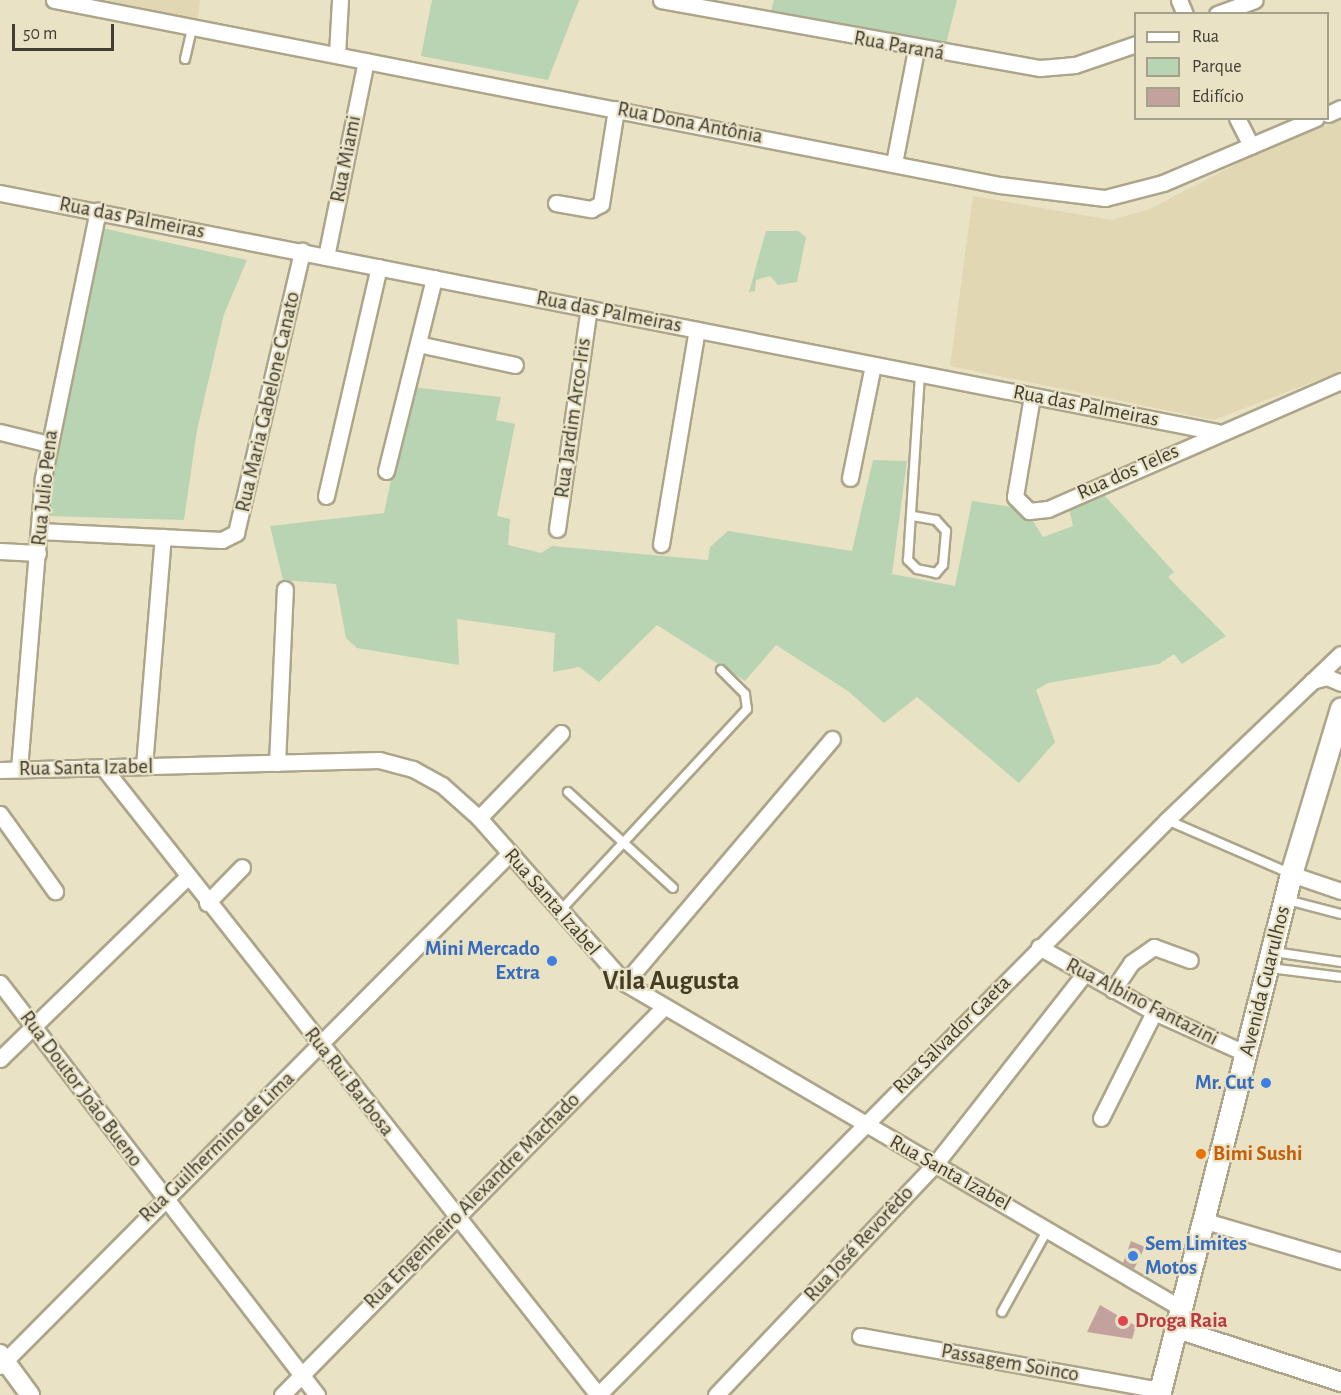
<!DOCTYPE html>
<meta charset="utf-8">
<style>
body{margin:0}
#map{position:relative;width:1341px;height:1395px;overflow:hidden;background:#e9e2c5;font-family:"Alegreya Sans",sans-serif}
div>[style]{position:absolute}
.built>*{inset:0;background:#e1d8b3}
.green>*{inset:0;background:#b9d4b2}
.building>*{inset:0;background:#c3a29e}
.roads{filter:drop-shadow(2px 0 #aca58a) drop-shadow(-2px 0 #aca58a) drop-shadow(0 2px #aca58a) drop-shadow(0 -2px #aca58a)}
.service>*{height:8px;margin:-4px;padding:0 4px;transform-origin:4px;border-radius:4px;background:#fff}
.minor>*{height:15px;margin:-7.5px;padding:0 7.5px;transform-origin:7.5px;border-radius:7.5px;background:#fff}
.tertiary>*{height:18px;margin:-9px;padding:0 9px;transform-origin:9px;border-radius:9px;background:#fff}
.secondary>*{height:21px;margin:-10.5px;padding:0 10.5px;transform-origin:10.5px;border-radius:10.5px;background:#fff}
.dots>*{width:16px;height:16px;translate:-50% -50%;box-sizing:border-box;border:3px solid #e9e2c5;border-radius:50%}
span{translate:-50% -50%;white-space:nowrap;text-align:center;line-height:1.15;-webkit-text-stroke:4.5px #e9e2c5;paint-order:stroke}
.street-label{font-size:21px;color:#403d32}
.shop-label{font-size:21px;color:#366cbe;font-weight:700}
.right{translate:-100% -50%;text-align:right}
.left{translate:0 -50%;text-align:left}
.food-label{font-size:21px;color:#c56008;font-weight:700}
.health-label{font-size:21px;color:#be3a42;font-weight:700}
.district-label{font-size:27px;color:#433d24;font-weight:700}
.legend{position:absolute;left:1134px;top:12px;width:195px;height:108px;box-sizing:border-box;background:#e9e2c5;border:2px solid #a5a08a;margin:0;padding:8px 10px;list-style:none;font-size:18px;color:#403d32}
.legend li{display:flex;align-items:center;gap:12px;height:30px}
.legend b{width:30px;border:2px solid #a5a08a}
.scale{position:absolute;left:12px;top:24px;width:102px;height:27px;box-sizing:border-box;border:3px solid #403d32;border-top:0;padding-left:8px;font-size:18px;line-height:21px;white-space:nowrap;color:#403d32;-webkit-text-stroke:4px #e9e2c5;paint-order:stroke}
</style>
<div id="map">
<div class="built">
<div style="clip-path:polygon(105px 0,200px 0,198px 19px)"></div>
<div style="clip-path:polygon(1341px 119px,1341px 371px,1214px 420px,950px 366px,973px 196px,1111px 220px,1150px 209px,1244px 160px)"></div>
</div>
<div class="green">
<div style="clip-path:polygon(432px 0,579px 0,548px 80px,421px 56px)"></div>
<div style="clip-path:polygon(774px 0,957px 0,945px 48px,770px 14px)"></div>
<div style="clip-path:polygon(102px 228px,247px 260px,224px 314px,197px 430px,184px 520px,46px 516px)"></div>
<div style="clip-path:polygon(766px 231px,798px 231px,806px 237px,797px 282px,778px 285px,770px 276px,756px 280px,755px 291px,749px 292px)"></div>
<div style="clip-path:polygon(411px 387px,501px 397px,496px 420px,515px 424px,497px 516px,510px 519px,508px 545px,541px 553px,552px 546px,708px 560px,710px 547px,728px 531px,852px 551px,873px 460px,907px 461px,892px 574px,955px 586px,972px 501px,1012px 507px,1033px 521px,1043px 537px,1073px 526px,1069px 508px,1105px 496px,1174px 572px,1168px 577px,1226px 636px,1182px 664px,1174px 654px,1159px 664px,1048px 683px,1036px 690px,1055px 742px,1019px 783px,917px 697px,884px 723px,848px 691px,776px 645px,745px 681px,657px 625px,599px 682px,579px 667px,553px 672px,555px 633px,457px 619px,459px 665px,357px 648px,346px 638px,336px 584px,283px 580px,270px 526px,384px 513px)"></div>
</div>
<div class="building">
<div style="clip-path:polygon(1131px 1241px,1145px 1247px,1134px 1269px,1123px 1263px)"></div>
<div style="clip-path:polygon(1100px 1305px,1136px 1326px,1132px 1339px,1087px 1332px)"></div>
</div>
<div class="roads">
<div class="service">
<div style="left:185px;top:59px;width:32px;rotate:-77deg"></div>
<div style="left:913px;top:516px;width:23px;rotate:10deg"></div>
<div style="left:936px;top:520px;width:15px;rotate:48deg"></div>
<div style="left:946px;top:531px;width:34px;rotate:95deg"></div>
<div style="left:943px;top:565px;width:11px;rotate:131deg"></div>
<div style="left:936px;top:573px;width:19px;rotate:-168deg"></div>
<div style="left:917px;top:569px;width:13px;rotate:-135deg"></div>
<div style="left:908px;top:560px;width:187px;rotate:-86.3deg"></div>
<div style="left:568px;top:792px;width:142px;rotate:42.4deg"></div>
<div style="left:1167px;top:820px;width:133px;rotate:23.5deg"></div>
<div style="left:1287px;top:900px;width:56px;rotate:14.5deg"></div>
<div style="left:560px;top:911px;width:275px;rotate:-47.2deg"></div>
<div style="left:747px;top:709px;width:15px;rotate:-98deg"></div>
<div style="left:745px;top:694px;width:34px;rotate:-135deg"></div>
<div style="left:1274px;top:952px;width:68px;rotate:8.5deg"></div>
<div style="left:1270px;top:968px;width:72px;rotate:7.2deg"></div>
<div style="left:1002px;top:1312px;width:95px;rotate:-61deg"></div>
</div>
<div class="minor">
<div style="left:54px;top:0;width:964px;rotate:11.07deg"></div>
<div style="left:1000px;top:185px;width:106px;rotate:7.1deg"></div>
<div style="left:1105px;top:198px;width:60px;rotate:-14.5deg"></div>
<div style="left:1163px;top:183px;width:166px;rotate:-23deg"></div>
<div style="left:661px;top:0;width:385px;rotate:10.2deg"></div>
<div style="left:1040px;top:68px;width:35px;rotate:-5deg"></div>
<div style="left:1075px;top:65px;width:65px;rotate:-19deg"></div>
<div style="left:1179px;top:0;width:15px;rotate:67deg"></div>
<div style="left:1217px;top:14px;width:40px;rotate:-20.2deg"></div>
<div style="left:337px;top:54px;width:54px;rotate:-86.8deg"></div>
<div style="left:1328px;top:114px;width:14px;rotate:-25deg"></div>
<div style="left:1237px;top:118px;width:31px;rotate:63deg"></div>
<div style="left:894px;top:163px;width:115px;rotate:-79deg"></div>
<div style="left:0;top:193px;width:1240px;rotate:11.11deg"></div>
<div style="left:556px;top:203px;width:36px;rotate:10deg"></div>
<div style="left:591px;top:209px;width:11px;rotate:-27deg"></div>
<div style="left:601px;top:204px;width:96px;rotate:-81deg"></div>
<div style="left:326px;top:257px;width:200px;rotate:-78.5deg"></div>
<div style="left:418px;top:344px;width:99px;rotate:12.2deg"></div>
<div style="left:1032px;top:396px;width:102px;rotate:99.6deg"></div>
<div style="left:1015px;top:497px;width:20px;rotate:45deg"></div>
<div style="left:1029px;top:511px;width:19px;rotate:-6deg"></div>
<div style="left:1048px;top:509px;width:320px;rotate:-23.6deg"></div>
<div style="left:0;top:432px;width:50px;rotate:13.8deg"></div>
<div style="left:386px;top:471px;width:199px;rotate:-76deg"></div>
<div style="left:850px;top:478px;width:115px;rotate:-78.5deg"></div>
<div style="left:326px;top:496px;width:235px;rotate:-77deg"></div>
<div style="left:557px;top:529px;width:223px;rotate:-81.8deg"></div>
<div style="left:39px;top:531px;width:183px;rotate:2.8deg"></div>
<div style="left:222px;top:540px;width:16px;rotate:-27deg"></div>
<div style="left:236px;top:533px;width:290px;rotate:-76.8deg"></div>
<div style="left:661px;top:544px;width:217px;rotate:-80.5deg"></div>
<div style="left:0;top:551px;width:38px;rotate:3deg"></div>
<div style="left:1312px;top:681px;width:16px;rotate:-15deg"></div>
<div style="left:1327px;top:677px;width:15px;rotate:23deg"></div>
<div style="left:277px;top:763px;width:174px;rotate:-87.4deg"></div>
<div style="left:144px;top:766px;width:230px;rotate:-85.3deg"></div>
<div style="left:103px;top:767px;width:800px;rotate:51.75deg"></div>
<div style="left:19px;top:769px;width:292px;rotate:-85.3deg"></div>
<div style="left:43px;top:478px;width:273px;rotate:-78.4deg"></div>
<div style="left:0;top:770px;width:379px;rotate:-1.5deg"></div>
<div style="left:379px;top:760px;width:35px;rotate:15deg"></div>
<div style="left:413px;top:769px;width:33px;rotate:29deg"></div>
<div style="left:442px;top:785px;width:50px;rotate:41.7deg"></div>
<div style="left:479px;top:818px;width:220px;rotate:48.5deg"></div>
<div style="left:625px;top:983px;width:642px;rotate:30.32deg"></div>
<div style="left:0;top:814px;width:95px;rotate:54.5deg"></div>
<div style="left:479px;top:818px;width:118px;rotate:-46deg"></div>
<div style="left:1291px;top:874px;width:53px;rotate:18.8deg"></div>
<div style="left:207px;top:903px;width:50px;rotate:-45.8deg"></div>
<div style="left:1039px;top:947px;width:132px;rotate:29.5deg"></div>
<div style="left:1154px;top:1012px;width:102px;rotate:24.3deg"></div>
<div style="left:0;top:983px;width:520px;rotate:52.42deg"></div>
<div style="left:625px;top:983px;width:320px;rotate:-49.7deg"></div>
<div style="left:1113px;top:990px;width:32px;rotate:-56deg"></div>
<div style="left:1131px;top:963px;width:28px;rotate:-35deg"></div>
<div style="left:1154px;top:947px;width:38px;rotate:20deg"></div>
<div style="left:0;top:1059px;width:261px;rotate:-44.2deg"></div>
<div style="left:1101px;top:1118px;width:119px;rotate:-63.4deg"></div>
<div style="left:1202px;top:1220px;width:145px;rotate:16.4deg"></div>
<div style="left:860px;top:1336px;width:304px;rotate:10.2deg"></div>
<div style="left:0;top:1366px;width:723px;rotate:-45.17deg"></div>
<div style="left:282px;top:1395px;width:543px;rotate:-45.45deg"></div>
<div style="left:598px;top:1395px;width:809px;rotate:-45.3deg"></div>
<div style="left:1167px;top:820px;width:240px;rotate:-43.7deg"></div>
<div style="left:716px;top:1395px;width:320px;rotate:-46.5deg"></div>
<div style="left:936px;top:1163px;width:240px;rotate:-51.9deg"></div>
</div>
<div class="tertiary">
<div style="left:1174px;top:1328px;width:176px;rotate:17.9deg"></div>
<div style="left:0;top:1354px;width:51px;rotate:53.8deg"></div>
</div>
<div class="secondary">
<div style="left:1159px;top:1395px;width:537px;rotate:-75.78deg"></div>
<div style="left:1291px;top:874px;width:173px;rotate:-73.2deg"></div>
</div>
</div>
<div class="dots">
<div style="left:552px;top:961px;background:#3f7fe0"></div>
<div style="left:1266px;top:1083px;background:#3f7fe0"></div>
<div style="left:1201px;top:1154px;background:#e8710a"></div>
<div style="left:1133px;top:1256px;background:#3f7fe0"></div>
<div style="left:1123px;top:1321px;background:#e0444e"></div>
</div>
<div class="street-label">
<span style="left:899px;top:46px;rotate:10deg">Rua Paraná</span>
<span style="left:690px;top:123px;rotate:11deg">Rua Dona Antônia</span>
<span style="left:346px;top:159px;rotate:-79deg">Rua Miami</span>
<span style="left:132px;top:218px;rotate:11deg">Rua das Palmeiras</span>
<span style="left:609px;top:312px;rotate:11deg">Rua das Palmeiras</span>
<span style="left:268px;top:402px;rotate:-77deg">Rua Maria Gabelone Canato</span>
<span style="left:1086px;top:406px;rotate:11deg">Rua das Palmeiras</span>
<span style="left:573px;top:418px;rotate:-82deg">Rua Jardim Arco-Iris</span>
<span style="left:1128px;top:472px;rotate:-24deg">Rua dos Teles</span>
<span style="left:45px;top:488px;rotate:-84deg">Rua Julio Pena</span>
<span style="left:86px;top:768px;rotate:-1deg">Rua Santa Izabel</span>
<span style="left:552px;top:902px;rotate:49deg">Rua Santa Izabel</span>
<span style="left:1265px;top:981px;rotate:-76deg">Avenida Guarulhos</span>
<span style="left:1142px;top:1002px;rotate:27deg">Rua Albino Fantazini</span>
<span style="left:952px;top:1035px;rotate:-45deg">Rua Salvador Gaeta</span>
<span style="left:349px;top:1082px;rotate:52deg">Rua Rui Barbosa</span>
<span style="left:81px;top:1089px;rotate:53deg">Rua Doutor João Bueno</span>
<span style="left:217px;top:1147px;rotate:-44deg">Rua Guilhermino de Lima</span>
<span style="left:950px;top:1173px;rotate:29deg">Rua Santa Izabel</span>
<span style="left:472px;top:1201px;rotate:-45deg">Rua Engenheiro Alexandre Machado</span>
<span style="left:859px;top:1244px;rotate:-47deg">Rua José Revorêdo</span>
<span style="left:1010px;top:1363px;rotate:10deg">Passagem Soinco</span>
</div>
<div class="shop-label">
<span class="right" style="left:540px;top:961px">Mini Mercado<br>Extra</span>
<span class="right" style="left:1254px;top:1083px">Mr. Cut</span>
<span class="left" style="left:1145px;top:1256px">Sem Limites<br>Motos</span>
</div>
<div class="food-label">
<span class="left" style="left:1213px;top:1154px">Bimi Sushi</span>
</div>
<div class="health-label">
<span class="left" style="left:1135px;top:1321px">Droga Raia</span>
</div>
<div class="district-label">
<span style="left:671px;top:981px">Vila Augusta</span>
</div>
<ul class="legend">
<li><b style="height:8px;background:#fff"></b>Rua</li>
<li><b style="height:16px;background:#b9d4b2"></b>Parque</li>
<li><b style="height:16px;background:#c3a29e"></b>Edifício</li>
</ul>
<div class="scale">50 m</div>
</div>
